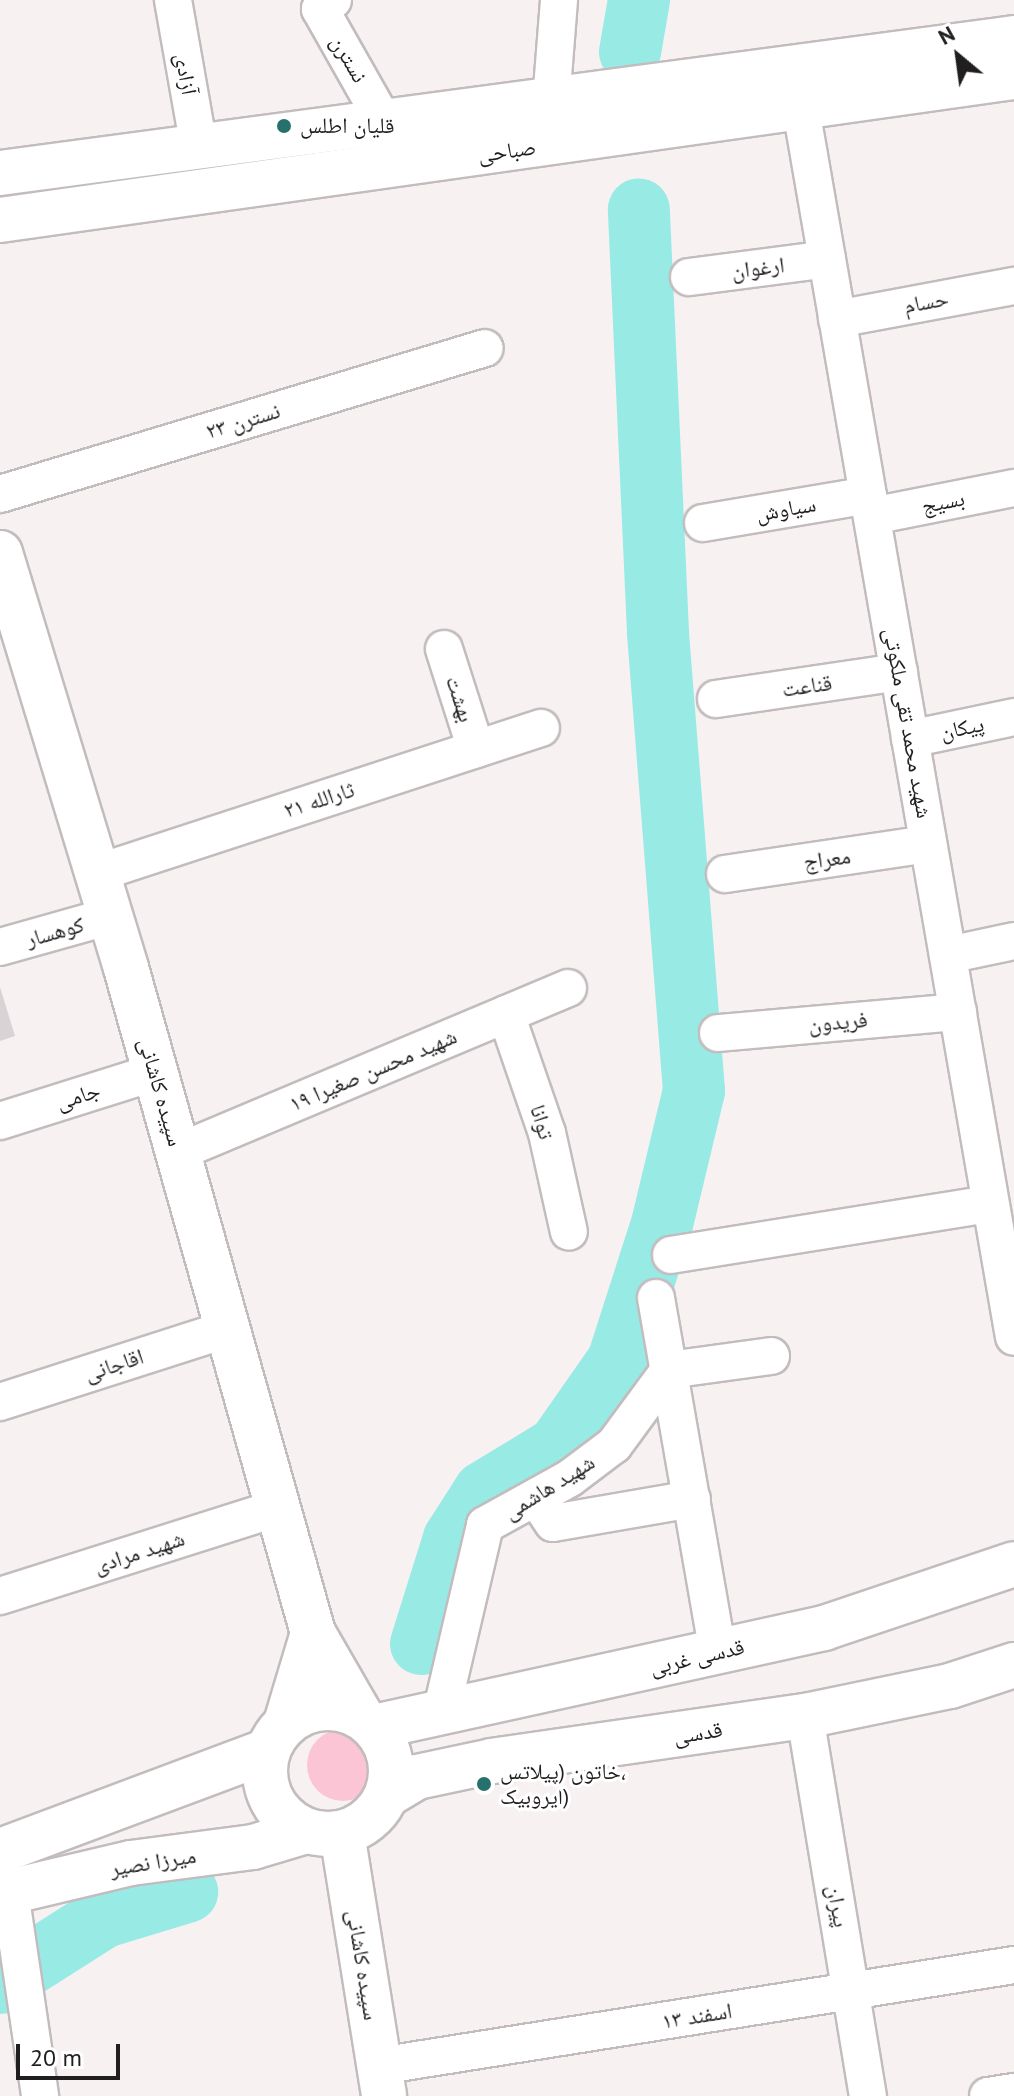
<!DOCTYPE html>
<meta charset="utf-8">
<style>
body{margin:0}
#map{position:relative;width:1014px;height:2096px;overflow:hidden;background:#f8f1f2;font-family:"PT Sans","Noto Naskh Arabic",sans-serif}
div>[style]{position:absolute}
.green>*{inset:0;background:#fcc5d5}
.round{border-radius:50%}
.river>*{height:62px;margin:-31px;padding:0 31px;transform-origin:31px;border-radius:31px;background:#98eae5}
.building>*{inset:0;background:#dad3d5}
.roads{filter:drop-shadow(2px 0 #c3bcbe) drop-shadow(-2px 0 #c3bcbe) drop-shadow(0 2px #c3bcbe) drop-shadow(0 -2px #c3bcbe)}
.street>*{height:36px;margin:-18px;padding:0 18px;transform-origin:18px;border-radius:18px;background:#fff}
.secondary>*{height:44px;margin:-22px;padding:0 22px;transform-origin:22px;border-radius:22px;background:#fff}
.secondary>.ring{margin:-22px;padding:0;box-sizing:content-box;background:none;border:44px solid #fff;border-radius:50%}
.dots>*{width:22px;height:22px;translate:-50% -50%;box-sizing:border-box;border:4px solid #fff;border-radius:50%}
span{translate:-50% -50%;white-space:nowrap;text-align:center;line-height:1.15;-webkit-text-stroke:6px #fff;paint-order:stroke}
.street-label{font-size:22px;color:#201e1e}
.poi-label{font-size:22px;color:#201e1e}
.left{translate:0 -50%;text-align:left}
.north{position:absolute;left:918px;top:16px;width:80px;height:80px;-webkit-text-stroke:6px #fff;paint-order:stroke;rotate:331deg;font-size:22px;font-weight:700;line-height:32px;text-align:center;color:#201e1e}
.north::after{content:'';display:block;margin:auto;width:28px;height:36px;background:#201e1e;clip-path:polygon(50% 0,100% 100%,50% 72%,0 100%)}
.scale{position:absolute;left:16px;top:2044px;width:104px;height:36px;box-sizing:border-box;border:4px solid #201e1e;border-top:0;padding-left:10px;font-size:24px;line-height:28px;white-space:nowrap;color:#201e1e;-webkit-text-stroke:6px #fff;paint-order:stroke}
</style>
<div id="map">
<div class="green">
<div class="round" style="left:307px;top:1729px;width:72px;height:72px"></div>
</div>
<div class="river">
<div style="left:630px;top:52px;width:53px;rotate:-80.2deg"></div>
<div style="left:421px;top:1644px;width:110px;rotate:-72.6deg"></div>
<div style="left:454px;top:1539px;width:56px;rotate:-57.4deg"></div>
<div style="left:484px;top:1492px;width:87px;rotate:-31.3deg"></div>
<div style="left:558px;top:1447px;width:105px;rotate:-55.1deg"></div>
<div style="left:618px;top:1361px;width:144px;rotate:-72.2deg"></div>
<div style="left:662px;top:1224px;width:137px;rotate:-76.5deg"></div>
<div style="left:694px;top:1091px;width:460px;rotate:-94.5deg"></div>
<div style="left:658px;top:632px;width:423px;rotate:-92.6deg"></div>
<div style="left:0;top:1983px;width:123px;rotate:-32.4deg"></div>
<div style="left:104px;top:1917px;width:87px;rotate:-16.8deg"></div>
</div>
<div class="building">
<div style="clip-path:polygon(0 987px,15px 1036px,0 1041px)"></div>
</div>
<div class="roads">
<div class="street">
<div style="left:173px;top:0;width:150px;rotate:80deg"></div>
<div style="left:333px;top:0;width:16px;rotate:145deg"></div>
<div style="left:320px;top:9px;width:132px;rotate:60.5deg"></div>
<div style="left:551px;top:102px;width:102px;rotate:-85.5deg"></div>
<div style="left:801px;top:109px;width:1246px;rotate:80.16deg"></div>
<div style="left:689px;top:277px;width:139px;rotate:-7.4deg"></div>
<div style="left:837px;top:319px;width:180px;rotate:-10.6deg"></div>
<div style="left:0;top:494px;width:506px;rotate:-16.75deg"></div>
<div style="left:872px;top:516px;width:145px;rotate:-11.2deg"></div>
<div style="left:703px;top:523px;width:167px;rotate:-9.6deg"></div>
<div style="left:444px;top:649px;width:105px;rotate:72.3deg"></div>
<div style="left:716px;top:699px;width:185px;rotate:-8.4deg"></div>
<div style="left:910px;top:739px;width:106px;rotate:-11.9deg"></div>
<div style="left:97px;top:873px;width:467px;rotate:-18.1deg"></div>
<div style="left:725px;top:874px;width:205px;rotate:-8.4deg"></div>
<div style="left:0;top:947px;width:114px;rotate:-15.7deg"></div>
<div style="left:948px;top:955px;width:67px;rotate:-12deg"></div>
<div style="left:506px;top:1014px;width:126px;rotate:71deg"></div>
<div style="left:547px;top:1133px;width:101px;rotate:77.5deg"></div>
<div style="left:718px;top:1033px;width:241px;rotate:-5deg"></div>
<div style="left:0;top:1121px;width:163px;rotate:-17.5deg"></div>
<div style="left:178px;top:1152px;width:423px;rotate:-22.8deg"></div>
<div style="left:671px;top:1255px;width:323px;rotate:-9.1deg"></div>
<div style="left:656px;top:1298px;width:359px;rotate:80.1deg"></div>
<div style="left:0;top:1402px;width:238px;rotate:-17.8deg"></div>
<div style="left:536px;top:1498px;width:30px;rotate:56deg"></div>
<div style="left:553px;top:1523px;width:141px;rotate:-9.8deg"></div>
<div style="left:0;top:1596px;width:291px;rotate:-17.6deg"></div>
<div style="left:441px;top:1713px;width:193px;rotate:-76.8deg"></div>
<div style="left:485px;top:1525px;width:97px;rotate:-28.9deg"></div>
<div style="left:570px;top:1478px;width:55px;rotate:-36.9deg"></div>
<div style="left:614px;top:1445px;width:93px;rotate:-53.7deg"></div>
<div style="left:669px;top:1370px;width:103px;rotate:-7.8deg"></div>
<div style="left:805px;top:1716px;width:385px;rotate:80.6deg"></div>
<div style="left:10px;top:1892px;width:206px;rotate:81.6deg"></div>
<div style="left:379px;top:2066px;width:643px;rotate:-9.04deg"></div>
<div style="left:988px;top:2096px;width:26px;rotate:-9deg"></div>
</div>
<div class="secondary">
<div style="left:0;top:173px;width:1023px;rotate:-7.58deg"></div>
<div style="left:0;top:220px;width:1024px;rotate:-8.03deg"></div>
<div style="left:0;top:553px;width:434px;rotate:73.1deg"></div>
<div style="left:126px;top:968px;width:691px;rotate:74.29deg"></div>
<div style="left:313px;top:1633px;width:96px;rotate:60deg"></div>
<div class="ring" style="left:265px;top:1708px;width:82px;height:82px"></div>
<div style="left:286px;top:1723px;width:94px;rotate:-73.3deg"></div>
<div style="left:374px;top:1727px;width:461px;rotate:-12.4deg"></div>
<div style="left:824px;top:1628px;width:200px;rotate:-18.6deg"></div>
<div style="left:387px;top:1795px;width:35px;rotate:-31deg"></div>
<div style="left:417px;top:1777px;width:77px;rotate:-12deg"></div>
<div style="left:492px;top:1761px;width:316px;rotate:-8.2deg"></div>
<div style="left:805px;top:1716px;width:148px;rotate:-11.7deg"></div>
<div style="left:950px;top:1686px;width:67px;rotate:-18.2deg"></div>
<div style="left:342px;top:1833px;width:266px;rotate:80.9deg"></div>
<div style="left:0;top:1851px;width:285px;rotate:-20.5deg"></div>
<div style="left:0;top:1894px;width:135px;rotate:-13.3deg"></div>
<div style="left:131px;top:1863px;width:123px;rotate:-7.5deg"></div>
<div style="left:253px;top:1847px;width:55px;rotate:-16.8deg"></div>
</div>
</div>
<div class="dots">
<div style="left:284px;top:126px;background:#27716d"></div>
<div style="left:484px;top:1784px;background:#27716d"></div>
</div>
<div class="street-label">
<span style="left:349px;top:59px;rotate:60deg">نسترن</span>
<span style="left:186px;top:74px;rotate:80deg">آزادی</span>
<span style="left:507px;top:151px;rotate:-8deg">صباحی</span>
<span style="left:758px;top:268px;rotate:-7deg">ارغوان</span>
<span style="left:926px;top:302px;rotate:-11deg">حسام</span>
<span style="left:243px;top:421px;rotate:-17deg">نسترن ۲۳</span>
<span style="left:943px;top:502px;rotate:-11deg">بسیج</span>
<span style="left:786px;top:509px;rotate:-10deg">سیاوش</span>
<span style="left:807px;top:686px;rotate:-8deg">قناعت</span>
<span style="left:460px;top:699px;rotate:72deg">بهشت</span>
<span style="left:908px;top:723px;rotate:80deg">شهید محمد تقی ملکوتی</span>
<span style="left:962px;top:728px;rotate:-12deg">پیکان</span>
<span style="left:319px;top:800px;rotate:-18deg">ثارالله ۲۱</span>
<span style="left:827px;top:859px;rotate:-8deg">معراج</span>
<span style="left:55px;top:932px;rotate:-16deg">کوهسار</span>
<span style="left:838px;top:1022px;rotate:-5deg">فریدون</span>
<span style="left:373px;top:1070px;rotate:-23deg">شهید محسن صغیرا ۱۹</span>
<span style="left:161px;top:1092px;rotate:74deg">سپیده کاشانی</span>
<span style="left:78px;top:1096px;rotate:-18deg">جامی</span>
<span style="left:542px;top:1122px;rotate:73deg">توانا</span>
<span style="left:114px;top:1365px;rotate:-18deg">اقاجانی</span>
<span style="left:549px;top:1487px;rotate:-32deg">شهید هاشمی</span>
<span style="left:139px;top:1552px;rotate:-18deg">شهید مرادی</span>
<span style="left:697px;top:1657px;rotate:-13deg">قدسی غربی</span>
<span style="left:698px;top:1733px;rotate:-9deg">قدسی</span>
<span style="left:153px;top:1862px;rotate:-9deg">میرزا نصیر</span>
<span style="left:838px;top:1906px;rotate:80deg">پیران</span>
<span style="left:363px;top:1965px;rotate:81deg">سپیده کاشانی</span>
<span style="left:697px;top:2016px;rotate:-9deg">اسفند ۱۳</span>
</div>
<div class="poi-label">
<span class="left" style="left:300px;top:126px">قلیان اطلس</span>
<span class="left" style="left:500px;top:1784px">خاتون (پیلاتس،<br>ایروبیک)</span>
</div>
<div class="north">N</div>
<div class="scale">20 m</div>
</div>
